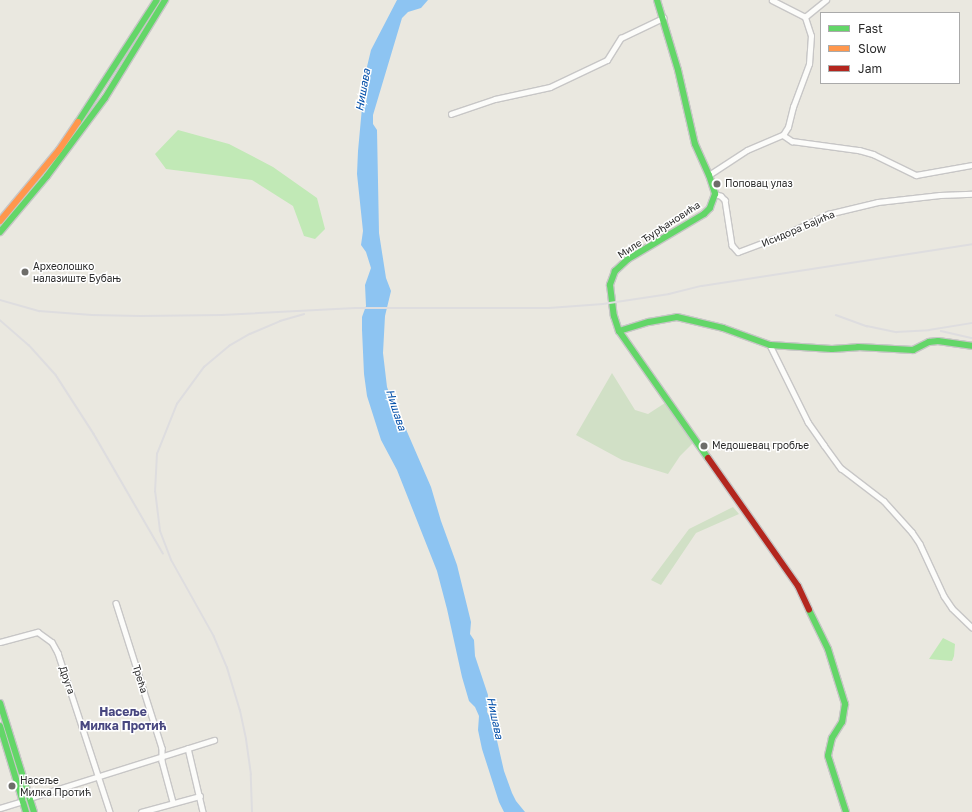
<!DOCTYPE html>
<meta charset="utf-8">
<style>
body{margin:0}
#map{position:relative;width:972px;height:812px;overflow:hidden;background:#eae8e0;font-family:"Golos Text",sans-serif}
div>[style]{position:absolute}
.green>*{inset:0;background:#c1e9b6}
.cemetery>*{inset:0;background:#d1e0c6}
.water>*{inset:0;background:#8dc4f2}
.roads{filter:drop-shadow(1px 0 #c7c6c6) drop-shadow(-1px 0 #c7c6c6) drop-shadow(0 1px #c7c6c6) drop-shadow(0 -1px #c7c6c6)}
.street>*{height:4.5px;margin:-2.25px;padding:0 2.25px;transform-origin:2.25px;border-radius:2.25px;background:#fcfcfa}
.fast>*{height:6px;margin:-3px;padding:0 3px;transform-origin:3px;border-radius:3px;background:#63d668}
.slow>*{height:6px;margin:-3px;padding:0 3px;transform-origin:3px;border-radius:3px;background:#ff974d}
.jam>*{height:6px;margin:-3px;padding:0 3px;transform-origin:3px;border-radius:3px;background:#b3261e}
.rail>*{height:1.5px;margin:-0.75px;padding:0 0.75px;transform-origin:0.75px;border-radius:0.75px;background:#dedddf}
.dots>*{width:11px;height:11px;translate:-50% -50%;box-sizing:border-box;border:2px solid #fff;border-radius:50%}
span{translate:-50% -50%;white-space:nowrap;text-align:center;line-height:1.15;-webkit-text-stroke:3px #fff;paint-order:stroke}
.poi-label{font-size:10px;color:#2b2b2b}
.left{translate:0 -50%;text-align:left}
.street-label{font-size:10px;color:#2b2b2b}
.water-label{font-size:11px;color:#014ea9;font-style:italic}
.quarter-label{font-size:12px;color:#484780;font-weight:700}
.legend{position:absolute;left:820px;top:12px;width:140px;height:72px;box-sizing:border-box;background:#fff;border:1px solid #aaa;margin:0;padding:5px 7px;list-style:none;font-size:12px;color:#2b2b2b}
.legend li{display:flex;align-items:center;gap:8px;height:20px}
.legend b{width:20px;border:1px solid #aaa}
</style>
<div id="map">
<div class="green">
<div style="clip-path:polygon(178px 130px,229px 144px,273px 167px,317px 198px,325px 229px,315px 239px,304px 236px,293px 206px,252px 180px,166px 169px,155px 154px)"></div>
<div style="clip-path:polygon(943px 638px,955px 644px,954px 656px,952px 661px,929px 659px)"></div>
</div>
<div class="cemetery">
<div style="clip-path:polygon(612px 373px,635px 410px,648px 414px,665px 403px,693px 443px,680px 456px,668px 474px,622px 460px,576px 435px)"></div>
<div style="clip-path:polygon(733px 507px,739px 514px,696px 533px,661px 585px,651px 580px,689px 529px)"></div>
</div>
<div class="water">
<div style="clip-path:polygon(397px 0,428px 0,421px 8px,408px 12px,402px 18px,373px 115px,373px 124px,377px 130px,379px 233px,386px 278px,391px 291px,385px 316px,383px 353px,387px 387px,397px 414px,405px 427px,431px 487px,441px 521px,457px 565px,471px 622px,470px 634px,474px 640px,475px 656px,488px 695px,487px 712px,493px 723px,504px 771px,512px 793px,516px 801px,525px 812px,504px 812px,499px 802px,482px 749px,478px 730px,479px 716px,475px 707px,469px 701px,462px 677px,447px 609px,437px 571px,397px 470px,381px 440px,367px 396px,364px 374px,362px 330px,362px 317px,366px 306px,365px 285px,371px 268px,366px 252px,361px 245px,363px 231px,357px 174px,358px 151px,365px 75px,371px 50px)"></div>
</div>
<div class="roads">
<div class="street">
<div style="left:772px;top:0;width:37px;rotate:27deg"></div>
<div style="left:451px;top:114px;width:46px;rotate:-18.8deg"></div>
<div style="left:495px;top:99px;width:56px;rotate:-12.3deg"></div>
<div style="left:550px;top:87px;width:63px;rotate:-25.3deg"></div>
<div style="left:607px;top:60px;width:26px;rotate:-58deg"></div>
<div style="left:621px;top:38px;width:47px;rotate:-25.5deg"></div>
<div style="left:783px;top:135px;width:9px;rotate:-58deg"></div>
<div style="left:788px;top:127px;width:21px;rotate:-76deg"></div>
<div style="left:793px;top:107px;width:46px;rotate:-69.6deg"></div>
<div style="left:809px;top:64px;width:28px;rotate:-86deg"></div>
<div style="left:811px;top:36px;width:20px;rotate:-108deg"></div>
<div style="left:805px;top:17px;width:27px;rotate:-39deg"></div>
<div style="left:709px;top:175px;width:45px;rotate:-33.3deg"></div>
<div style="left:747px;top:150px;width:39px;rotate:-23deg"></div>
<div style="left:783px;top:135px;width:11px;rotate:34deg"></div>
<div style="left:792px;top:141px;width:68px;rotate:7.7deg"></div>
<div style="left:859px;top:150px;width:15px;rotate:16deg"></div>
<div style="left:873px;top:154px;width:48px;rotate:26deg"></div>
<div style="left:916px;top:175px;width:57px;rotate:-10.1deg"></div>
<div style="left:715px;top:194px;width:6px;rotate:18deg"></div>
<div style="left:721px;top:196px;width:6px;rotate:45deg"></div>
<div style="left:725px;top:200px;width:46px;rotate:81.2deg"></div>
<div style="left:732px;top:245px;width:9px;rotate:49deg"></div>
<div style="left:738px;top:252px;width:51px;rotate:-20.6deg"></div>
<div style="left:786px;top:234px;width:47px;rotate:-25.5deg"></div>
<div style="left:828px;top:214px;width:51px;rotate:-13.5deg"></div>
<div style="left:878px;top:202px;width:62px;rotate:-6.4deg"></div>
<div style="left:940px;top:195px;width:32px;rotate:-2deg"></div>
<div style="left:770px;top:345px;width:86px;rotate:63.7deg"></div>
<div style="left:808px;top:422px;width:28px;rotate:55deg"></div>
<div style="left:824px;top:445px;width:29px;rotate:54deg"></div>
<div style="left:841px;top:468px;width:54px;rotate:37.5deg"></div>
<div style="left:884px;top:501px;width:42px;rotate:47.9deg"></div>
<div style="left:912px;top:532px;width:14px;rotate:56deg"></div>
<div style="left:920px;top:544px;width:57px;rotate:65.2deg"></div>
<div style="left:944px;top:596px;width:14px;rotate:56deg"></div>
<div style="left:952px;top:608px;width:28px;rotate:44deg"></div>
<div style="left:116px;top:603px;width:152px;rotate:72.4deg"></div>
<div style="left:162px;top:748px;width:13px;rotate:90deg"></div>
<div style="left:162px;top:761px;width:42px;rotate:75deg"></div>
<div style="left:0;top:642px;width:39px;rotate:-15deg"></div>
<div style="left:38px;top:632px;width:17px;rotate:36deg"></div>
<div style="left:52px;top:642px;width:13px;rotate:61deg"></div>
<div style="left:58px;top:653px;width:167px;rotate:71.9deg"></div>
<div style="left:188px;top:748px;width:66px;rotate:76.8deg"></div>
<div style="left:30px;top:798px;width:193px;rotate:-17.5deg"></div>
<div style="left:0;top:808px;width:24px;rotate:-17deg"></div>
<div style="left:141px;top:812px;width:61px;rotate:-15.2deg"></div>
</div>
<div class="fast">
<div style="left:657px;top:0;width:73px;rotate:73.3deg"></div>
<div style="left:678px;top:70px;width:76px;rotate:77.1deg"></div>
<div style="left:695px;top:144px;width:34px;rotate:66deg"></div>
<div style="left:709px;top:175px;width:20px;rotate:72deg"></div>
<div style="left:715px;top:194px;width:15px;rotate:110deg"></div>
<div style="left:710px;top:208px;width:8px;rotate:135deg"></div>
<div style="left:704px;top:214px;width:88px;rotate:149.4deg"></div>
<div style="left:628px;top:259px;width:18px;rotate:137deg"></div>
<div style="left:615px;top:271px;width:15px;rotate:110deg"></div>
<div style="left:610px;top:285px;width:31px;rotate:83deg"></div>
<div style="left:614px;top:316px;width:16px;rotate:72deg"></div>
<div style="left:619px;top:331px;width:155px;rotate:55deg"></div>
<div style="left:78px;top:122px;width:145px;rotate:-57.1deg"></div>
<div style="left:0;top:232px;width:73px;rotate:-50deg"></div>
<div style="left:47px;top:176px;width:97px;rotate:-53.4deg"></div>
<div style="left:105px;top:98px;width:115px;rotate:-58.5deg"></div>
<div style="left:619px;top:331px;width:31px;rotate:-17deg"></div>
<div style="left:649px;top:322px;width:28px;rotate:-10deg"></div>
<div style="left:677px;top:317px;width:47px;rotate:13.4deg"></div>
<div style="left:723px;top:328px;width:50px;rotate:19.9deg"></div>
<div style="left:770px;top:345px;width:62px;rotate:3.7deg"></div>
<div style="left:832px;top:349px;width:26px;rotate:-4deg"></div>
<div style="left:858px;top:347px;width:55px;rotate:3.1deg"></div>
<div style="left:913px;top:350px;width:18px;rotate:-27deg"></div>
<div style="left:929px;top:342px;width:9px;rotate:-6deg"></div>
<div style="left:938px;top:341px;width:34px;rotate:8deg"></div>
<div style="left:809px;top:610px;width:43px;rotate:64deg"></div>
<div style="left:828px;top:649px;width:58px;rotate:72.8deg"></div>
<div style="left:845px;top:704px;width:18px;rotate:99deg"></div>
<div style="left:842px;top:722px;width:19px;rotate:122deg"></div>
<div style="left:832px;top:738px;width:18px;rotate:103deg"></div>
<div style="left:828px;top:756px;width:59px;rotate:72.2deg"></div>
<div style="left:0;top:703px;width:114px;rotate:72.7deg"></div>
<div style="left:0;top:726px;width:90px;rotate:73.2deg"></div>
</div>
<div class="slow">
<div style="left:0;top:221px;width:92px;rotate:-50.3deg"></div>
<div style="left:59px;top:150px;width:34px;rotate:-56deg"></div>
</div>
<div class="jam">
<div style="left:708px;top:458px;width:156px;rotate:54.9deg"></div>
<div style="left:798px;top:586px;width:26px;rotate:65deg"></div>
</div>
</div>
<div class="rail">
<div style="left:0;top:300px;width:41px;rotate:15.8deg"></div>
<div style="left:39px;top:311px;width:53px;rotate:4.3deg"></div>
<div style="left:92px;top:315px;width:48px;rotate:1.2deg"></div>
<div style="left:140px;top:316px;width:82px;rotate:-0.7deg"></div>
<div style="left:222px;top:315px;width:133px;rotate:-3deg"></div>
<div style="left:355px;top:308px;width:194px"></div>
<div style="left:549px;top:308px;width:54px;rotate:-4.2deg"></div>
<div style="left:603px;top:304px;width:67px;rotate:-8.6deg"></div>
<div style="left:669px;top:294px;width:34px;rotate:-14deg"></div>
<div style="left:702px;top:286px;width:273px;rotate:-8.8deg"></div>
<div style="left:836px;top:315px;width:33px;rotate:20deg"></div>
<div style="left:867px;top:326px;width:30px;rotate:12deg"></div>
<div style="left:896px;top:332px;width:33px;rotate:-3deg"></div>
<div style="left:929px;top:330px;width:44px;rotate:-9.2deg"></div>
<div style="left:0;top:320px;width:38px;rotate:41deg"></div>
<div style="left:29px;top:345px;width:40px;rotate:48deg"></div>
<div style="left:56px;top:375px;width:70px;rotate:57.2deg"></div>
<div style="left:94px;top:434px;width:138px;rotate:59.9deg"></div>
<div style="left:941px;top:331px;width:32px;rotate:13deg"></div>
<div style="left:252px;top:812px;width:37px;rotate:-92deg"></div>
<div style="left:251px;top:775px;width:36px;rotate:-98deg"></div>
<div style="left:246px;top:739px;width:29px;rotate:-102deg"></div>
<div style="left:240px;top:711px;width:45px;rotate:-106.8deg"></div>
<div style="left:227px;top:668px;width:34px;rotate:-113deg"></div>
<div style="left:214px;top:637px;width:88px;rotate:-119.2deg"></div>
<div style="left:171px;top:560px;width:31px;rotate:-111deg"></div>
<div style="left:160px;top:531px;width:39px;rotate:-97deg"></div>
<div style="left:155px;top:492px;width:38px;rotate:-87deg"></div>
<div style="left:157px;top:454px;width:54px;rotate:-68.2deg"></div>
<div style="left:177px;top:404px;width:46px;rotate:-53.9deg"></div>
<div style="left:204px;top:367px;width:33px;rotate:-40deg"></div>
<div style="left:229px;top:346px;width:24px;rotate:-30deg"></div>
<div style="left:250px;top:334px;width:33px;rotate:-23deg"></div>
<div style="left:280px;top:321px;width:25px;rotate:-16deg"></div>
</div>
<div class="dots">
<div style="left:717px;top:184px;background:#6e6d6a"></div>
<div style="left:25px;top:272px;background:#6e6d6a"></div>
<div style="left:704px;top:446px;background:#6e6d6a"></div>
<div style="left:12px;top:786px;background:#6e6d6a"></div>
</div>
<div class="poi-label">
<span class="left" style="left:725px;top:184px">Поповац улаз</span>
<span class="left" style="left:33px;top:272px">Археолошко<br>налазиште Бубањ</span>
<span class="left" style="left:712px;top:446px">Медошевац гробље</span>
<span class="left" style="left:20px;top:786px">Насеље<br>Милка Протић</span>
</div>
<div class="street-label">
<span style="left:798px;top:229px;rotate:-23deg">Исидора Бајића</span>
<span style="left:659px;top:230px;rotate:-33deg">Миле Ђурђановића</span>
<span style="left:140px;top:679px;rotate:73deg">Трећа</span>
<span style="left:67px;top:680px;rotate:71deg">Друга</span>
</div>
<div class="water-label">
<span style="left:363px;top:90px;rotate:-80deg">Нишава</span>
<span style="left:396px;top:410px;rotate:72deg">Нишава</span>
<span style="left:495px;top:718px;rotate:78deg">Нишава</span>
</div>
<div class="quarter-label">
<span style="left:123px;top:719px">Насеље<br>Милка Протић</span>
</div>
<ul class="legend">
<li><b style="height:5px;background:#63d668"></b>Fast</li>
<li><b style="height:5px;background:#ff974d"></b>Slow</li>
<li><b style="height:5px;background:#b3261e"></b>Jam</li>
</ul>
</div>
